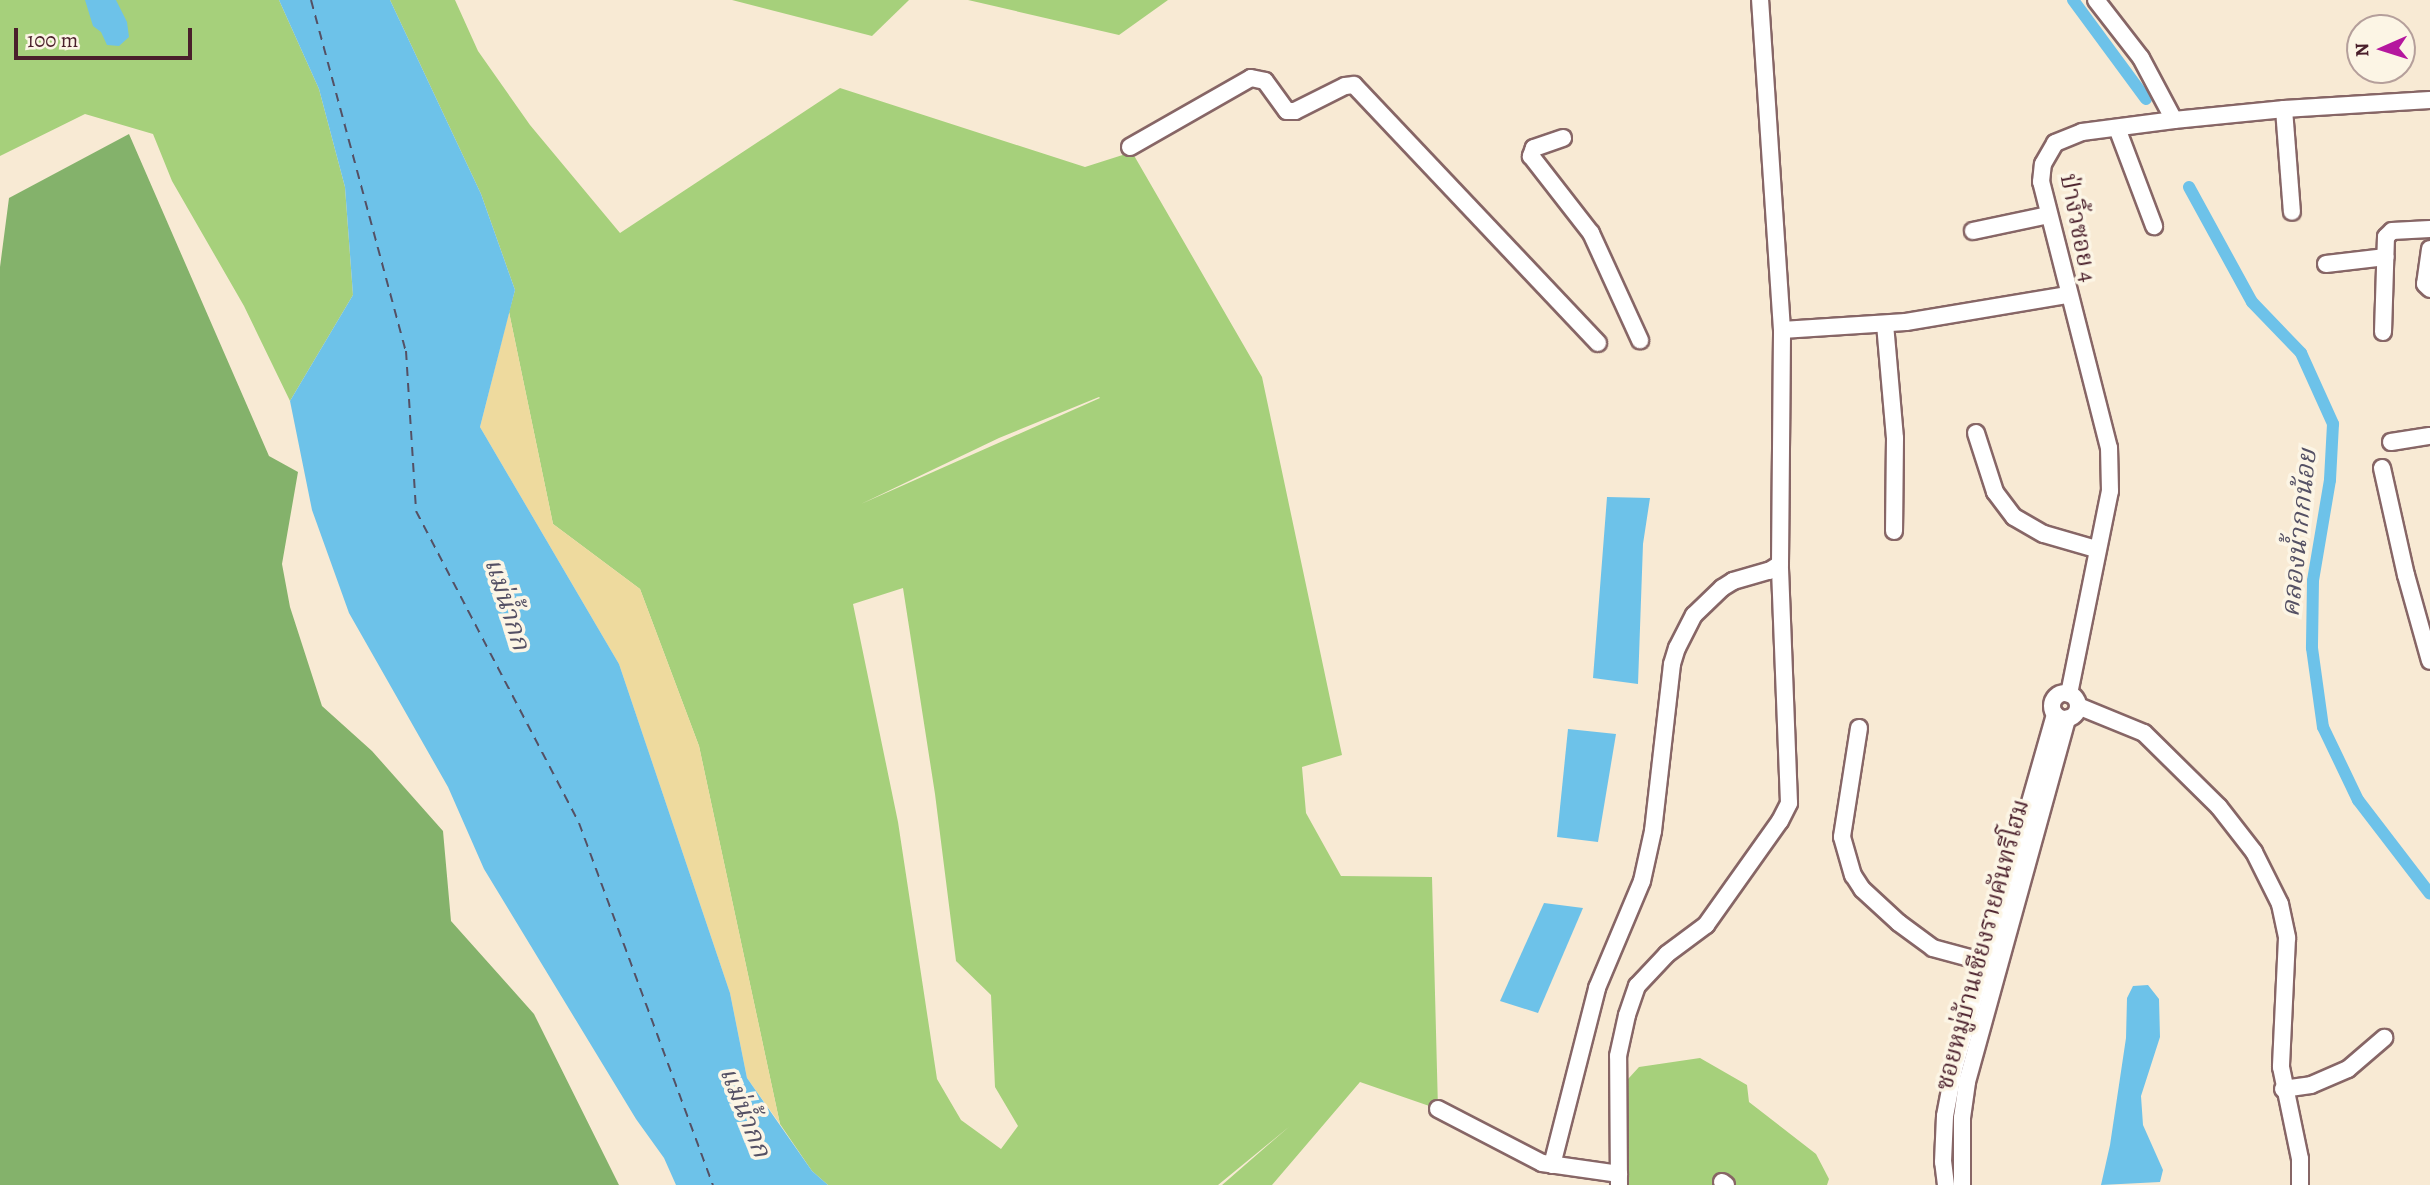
<!DOCTYPE html>
<meta charset="utf-8">
<style>
body{margin:0}
#map{position:relative;width:2430px;height:1185px;overflow:hidden;background:#f8ead4;font-family:Alegreya,"Noto Serif Thai",serif}
div>[style]{position:absolute}
.green>*{inset:0;background:#a6d07b}
.forest>*{inset:0;background:#84b26b}
.sand>*{inset:0;background:#eeda9e}
.water>*{inset:0;background:#6dc2e9}
.canal>*{height:12px;margin:-6px;padding:0 6px;transform-origin:6px;border-radius:6px;background:#6dc2e9}
.ferry>*{height:2px;margin-top:-1px;transform-origin:0;background:repeating-linear-gradient(90deg,#545064 0 9px,transparent 0 16px)}
.roads{filter:drop-shadow(2px 0 #876666) drop-shadow(-2px 0 #876666) drop-shadow(0 2px #876666) drop-shadow(0 -2px #876666)}
.minor>*{height:16px;margin:-8px;padding:0 8px;transform-origin:8px;border-radius:8px;background:#fff}
.minor>.ring{margin:-8px;padding:0;box-sizing:content-box;background:none;border:16px solid #fff;border-radius:50%}
span{translate:-50% -50%;white-space:nowrap;text-align:center;line-height:1.15;-webkit-text-stroke:7px #fcf5e5;paint-order:stroke}
.street-label{font-size:24px;color:#4a1f2b}
.water-label{font-size:26px;color:#545064;font-style:italic}
.north{position:absolute;left:2346px;top:14px;width:70px;height:70px;box-sizing:border-box;background:#fcf5e5;border:2px solid #b59f9b;border-radius:50%;rotate:267deg;font-size:19px;font-weight:700;line-height:28px;text-align:center;color:#4a1f2b}
.north::after{content:'';display:block;margin:auto;width:24px;height:32px;background:#b5179e;clip-path:polygon(50% 0,100% 100%,50% 72%,0 100%)}
.scale{position:absolute;left:14px;top:28px;width:178px;height:32px;box-sizing:border-box;border:4px solid #4a1f2b;border-top:0;padding-left:9px;font-size:21px;line-height:24px;white-space:nowrap;color:#4a1f2b;-webkit-text-stroke:5px #fcf5e5;paint-order:stroke}
</style>
<div id="map">
<div class="green">
<div style="clip-path:polygon(0 0,279px 0,319px 89px,345px 187px,353px 295px,290px 401px,244px 306px,172px 181px,153px 134px,85px 114px,0 156px)"></div>
<div style="clip-path:polygon(evenodd,390px 0,455px 0,478px 51px,530px 125px,620px 233px,840px 88px,1085px 167px,1132px 152px,1262px 377px,1342px 755px,1302px 767px,1306px 813px,1341px 876px,1432px 877px,1438px 1109px,1360px 1082px,1272px 1185px,1222px 1185px,1290px 1126px,1218px 1185px,828px 1185px,812px 1171px,780px 1124px,699px 746px,640px 589px,553px 524px,509px 312px,515px 290px,481px 194px,390px 0,1099px 397px,1100px 398px,861px 504px,999px 438px,1099px 397px,390px 0,903px 588px,935px 794px,956px 961px,991px 995px,995px 1087px,1018px 1126px,1001px 1149px,961px 1120px,937px 1079px,898px 822px,853px 604px,903px 588px)"></div>
<div style="clip-path:polygon(732px 0,909px 0,872px 36px)"></div>
<div style="clip-path:polygon(968px 0,1168px 0,1119px 35px)"></div>
<div style="clip-path:polygon(1700px 1058px,1747px 1085px,1749px 1102px,1816px 1154px,1829px 1179px,1827px 1185px,1619px 1185px,1618px 1090px,1639px 1067px)"></div>
</div>
<div class="forest">
<div style="clip-path:polygon(129px 134px,269px 456px,298px 472px,282px 564px,290px 607px,322px 706px,372px 751px,443px 831px,451px 921px,534px 1014px,619px 1185px,0 1185px,0 267px,9px 198px)"></div>
</div>
<div class="sand">
<div style="clip-path:polygon(509px 312px,553px 524px,640px 589px,699px 746px,780px 1124px,747px 1078px,730px 993px,619px 664px,480px 427px)"></div>
</div>
<div class="water">
<div style="clip-path:polygon(85px 0,116px 0,127px 22px,129px 37px,119px 46px,107px 45px,101px 32px,93px 26px)"></div>
<div style="clip-path:polygon(279px 0,390px 0,481px 194px,515px 290px,480px 427px,619px 664px,730px 993px,747px 1078px,812px 1171px,828px 1185px,676px 1185px,664px 1158px,636px 1119px,484px 869px,448px 787px,349px 613px,312px 510px,290px 401px,353px 295px,345px 187px,319px 89px)"></div>
<div style="clip-path:polygon(1607px 497px,1650px 498px,1643px 544px,1638px 684px,1593px 678px)"></div>
<div style="clip-path:polygon(1568px 729px,1616px 734px,1598px 842px,1557px 837px)"></div>
<div style="clip-path:polygon(1544px 903px,1583px 908px,1538px 1013px,1500px 1001px)"></div>
<div style="clip-path:polygon(2148px 985px,2159px 999px,2160px 1037px,2141px 1096px,2143px 1125px,2163px 1170px,2160px 1182px,2101px 1185px,2110px 1145px,2126px 1038px,2127px 998px,2133px 986px)"></div>
</div>
<div class="canal">
<div style="left:2073px;top:0;width:123px;rotate:53.6deg"></div>
<div style="left:2189px;top:187px;width:131px;rotate:61.3deg"></div>
<div style="left:2252px;top:302px;width:71px;rotate:46.1deg"></div>
<div style="left:2301px;top:353px;width:78px;rotate:65.7deg"></div>
<div style="left:2333px;top:424px;width:56px;rotate:93.1deg"></div>
<div style="left:2330px;top:480px;width:102px;rotate:99.6deg"></div>
<div style="left:2313px;top:581px;width:67px;rotate:90.9deg"></div>
<div style="left:2312px;top:648px;width:80px;rotate:82.1deg"></div>
<div style="left:2323px;top:727px;width:81px;rotate:64.4deg"></div>
<div style="left:2358px;top:800px;width:118px;rotate:52.5deg"></div>
</div>
<div class="ferry">
<div style="left:311px;top:0;width:364px;rotate:74.9deg"></div>
<div style="left:406px;top:351px;width:160px;rotate:86.4deg"></div>
<div style="left:416px;top:511px;width:352px;rotate:62.4deg"></div>
<div style="left:579px;top:823px;width:386px;rotate:69.7deg"></div>
</div>
<div class="roads">
<div class="minor">
<div style="left:2096px;top:0;width:73px;rotate:52.2deg"></div>
<div style="left:2141px;top:58px;width:70px;rotate:62deg"></div>
<div style="left:2284px;top:109px;width:103px;rotate:85.6deg"></div>
<div style="left:2117px;top:128px;width:105px;rotate:69.3deg"></div>
<div style="left:1563px;top:138px;width:31px;rotate:161deg"></div>
<div style="left:1534px;top:148px;width:9px;rotate:111deg"></div>
<div style="left:1531px;top:156px;width:98px;rotate:52.1deg"></div>
<div style="left:1591px;top:233px;width:118px;rotate:65.4deg"></div>
<div style="left:1130px;top:147px;width:139px;rotate:-29.7deg"></div>
<div style="left:1251px;top:78px;width:14px;rotate:12deg"></div>
<div style="left:1265px;top:81px;width:37px;rotate:54deg"></div>
<div style="left:1287px;top:111px;width:8px"></div>
<div style="left:1295px;top:111px;width:56px;rotate:-26.6deg"></div>
<div style="left:1345px;top:86px;width:9px;rotate:-6deg"></div>
<div style="left:1354px;top:85px;width:355px;rotate:46.6deg"></div>
<div style="left:1973px;top:231px;width:77px;rotate:-12deg"></div>
<div style="left:2430px;top:249px;width:35px;rotate:98deg"></div>
<div style="left:2425px;top:284px;width:7px;rotate:45deg"></div>
<div style="left:2326px;top:264px;width:60px;rotate:-6.7deg"></div>
<div style="left:1885px;top:324px;width:114px;rotate:85deg"></div>
<div style="left:1895px;top:438px;width:93px;rotate:90.6deg"></div>
<div style="left:1782px;top:330px;width:124px;rotate:-3.7deg"></div>
<div style="left:1906px;top:322px;width:164px;rotate:-9.5deg"></div>
<div style="left:2383px;top:332px;width:95px;rotate:-88.2deg"></div>
<div style="left:2386px;top:237px;width:8px;rotate:-45deg"></div>
<div style="left:2392px;top:231px;width:38px;rotate:-3deg"></div>
<div style="left:1976px;top:433px;width:62px;rotate:72.1deg"></div>
<div style="left:1995px;top:492px;width:31px;rotate:53deg"></div>
<div style="left:2014px;top:517px;width:34px;rotate:30deg"></div>
<div style="left:2044px;top:534px;width:54px;rotate:16.1deg"></div>
<div style="left:2391px;top:442px;width:39px;rotate:-9deg"></div>
<div style="left:2382px;top:468px;width:110px;rotate:77.4deg"></div>
<div style="left:2406px;top:575px;width:89px;rotate:74.4deg"></div>
<div class="ring" style="left:2052px;top:693px;width:10px;height:10px"></div>
<div style="left:2069px;top:694px;width:207px;rotate:-78.6deg"></div>
<div style="left:2110px;top:491px;width:43px;rotate:-91.3deg"></div>
<div style="left:2109px;top:448px;width:275px;rotate:-104.3deg"></div>
<div style="left:2041px;top:182px;width:18px;rotate:-84deg"></div>
<div style="left:2043px;top:164px;width:24px;rotate:-60deg"></div>
<div style="left:2055px;top:143px;width:29px;rotate:-22deg"></div>
<div style="left:2082px;top:132px;width:93px;rotate:-7.4deg"></div>
<div style="left:2174px;top:120px;width:111px;rotate:-5.7deg"></div>
<div style="left:2284px;top:109px;width:146px;rotate:-3.5deg"></div>
<div style="left:2078px;top:706px;width:71px;rotate:22.2deg"></div>
<div style="left:2144px;top:733px;width:105px;rotate:44.6deg"></div>
<div style="left:2219px;top:807px;width:57px;rotate:52.1deg"></div>
<div style="left:2254px;top:852px;width:58px;rotate:63.4deg"></div>
<div style="left:2280px;top:904px;width:35px;rotate:78deg"></div>
<div style="left:2287px;top:938px;width:129px;rotate:92.7deg"></div>
<div style="left:2281px;top:1067px;width:94px;rotate:78.3deg"></div>
<div style="left:2300px;top:1159px;width:26px;rotate:90deg"></div>
<div style="left:1859px;top:728px;width:110px;rotate:98.9deg"></div>
<div style="left:1842px;top:837px;width:40px;rotate:74deg"></div>
<div style="left:1853px;top:875px;width:17px;rotate:57deg"></div>
<div style="left:1862px;top:889px;width:50px;rotate:42.6deg"></div>
<div style="left:1899px;top:923px;width:42px;rotate:36.3deg"></div>
<div style="left:1933px;top:948px;width:54px;rotate:15.1deg"></div>
<div style="left:2283px;top:1089px;width:28px;rotate:-8deg"></div>
<div style="left:2311px;top:1085px;width:40px;rotate:-23.4deg"></div>
<div style="left:2348px;top:1069px;width:48px;rotate:-40.7deg"></div>
<div style="left:1438px;top:1109px;width:117px;rotate:27.4deg"></div>
<div style="left:1542px;top:1163px;width:78px;rotate:8.1deg"></div>
<div style="left:1552px;top:1165px;width:183px;rotate:-75.7deg"></div>
<div style="left:1597px;top:988px;width:116px;rotate:-67.2deg"></div>
<div style="left:1642px;top:881px;width:51px;rotate:-77.6deg"></div>
<div style="left:1653px;top:831px;width:168px;rotate:-83.5deg"></div>
<div style="left:1672px;top:664px;width:17px;rotate:-73deg"></div>
<div style="left:1677px;top:648px;width:37px;rotate:-63deg"></div>
<div style="left:1694px;top:615px;width:39px;rotate:-44deg"></div>
<div style="left:1722px;top:588px;width:13px;rotate:-32deg"></div>
<div style="left:1733px;top:581px;width:37px;rotate:-16deg"></div>
<div style="left:1769px;top:571px;width:13px;rotate:-32deg"></div>
<div style="left:1722px;top:1182px;width:5px;rotate:37deg"></div>
<div style="left:1619px;top:1185px;width:129px;rotate:-90.4deg"></div>
<div style="left:1618px;top:1056px;width:42px;rotate:-77.6deg"></div>
<div style="left:1627px;top:1015px;width:31px;rotate:-71deg"></div>
<div style="left:1637px;top:986px;width:44px;rotate:-46.8deg"></div>
<div style="left:1667px;top:954px;width:49px;rotate:-36.6deg"></div>
<div style="left:1706px;top:925px;width:128px;rotate:-54.6deg"></div>
<div style="left:1780px;top:821px;width:20px;rotate:-63deg"></div>
<div style="left:1789px;top:803px;width:239px;rotate:-92.2deg"></div>
<div style="left:1780px;top:564px;width:234px;rotate:-89.5deg"></div>
<div style="left:1782px;top:330px;width:331px;rotate:-93.8deg"></div>
<div style="left:1946px;top:1185px;width:23px;rotate:-97deg"></div>
<div style="left:1943px;top:1162px;width:46px;rotate:-87.5deg"></div>
<div style="left:1945px;top:1116px;width:48px;rotate:-79.2deg"></div>
<div style="left:1954px;top:1069px;width:369px;rotate:-74.1deg"></div>
<div style="left:1962px;top:1185px;width:67px;rotate:-90deg"></div>
<div style="left:1962px;top:1118px;width:36px;rotate:-82deg"></div>
<div style="left:1967px;top:1082px;width:377px;rotate:-74.6deg"></div>
</div>
</div>
<div class="street-label">
<span style="left:2078px;top:228px;rotate:79deg">ป่างิ้วซอย 4</span>
<span style="left:1983px;top:945px;rotate:-75deg">ซอยหมู่บ้านเชียงรายคันทรีโฮม</span>
</div>
<div class="water-label">
<span style="left:2299px;top:533px;rotate:-84deg">คลองน้ำกกน้อย</span>
<span style="left:507px;top:604px;rotate:72deg">แม่น้ำกก</span>
<span style="left:745px;top:1112px;rotate:68deg">แม่น้ำกก</span>
</div>
<div class="north">N</div>
<div class="scale">100 m</div>
</div>
